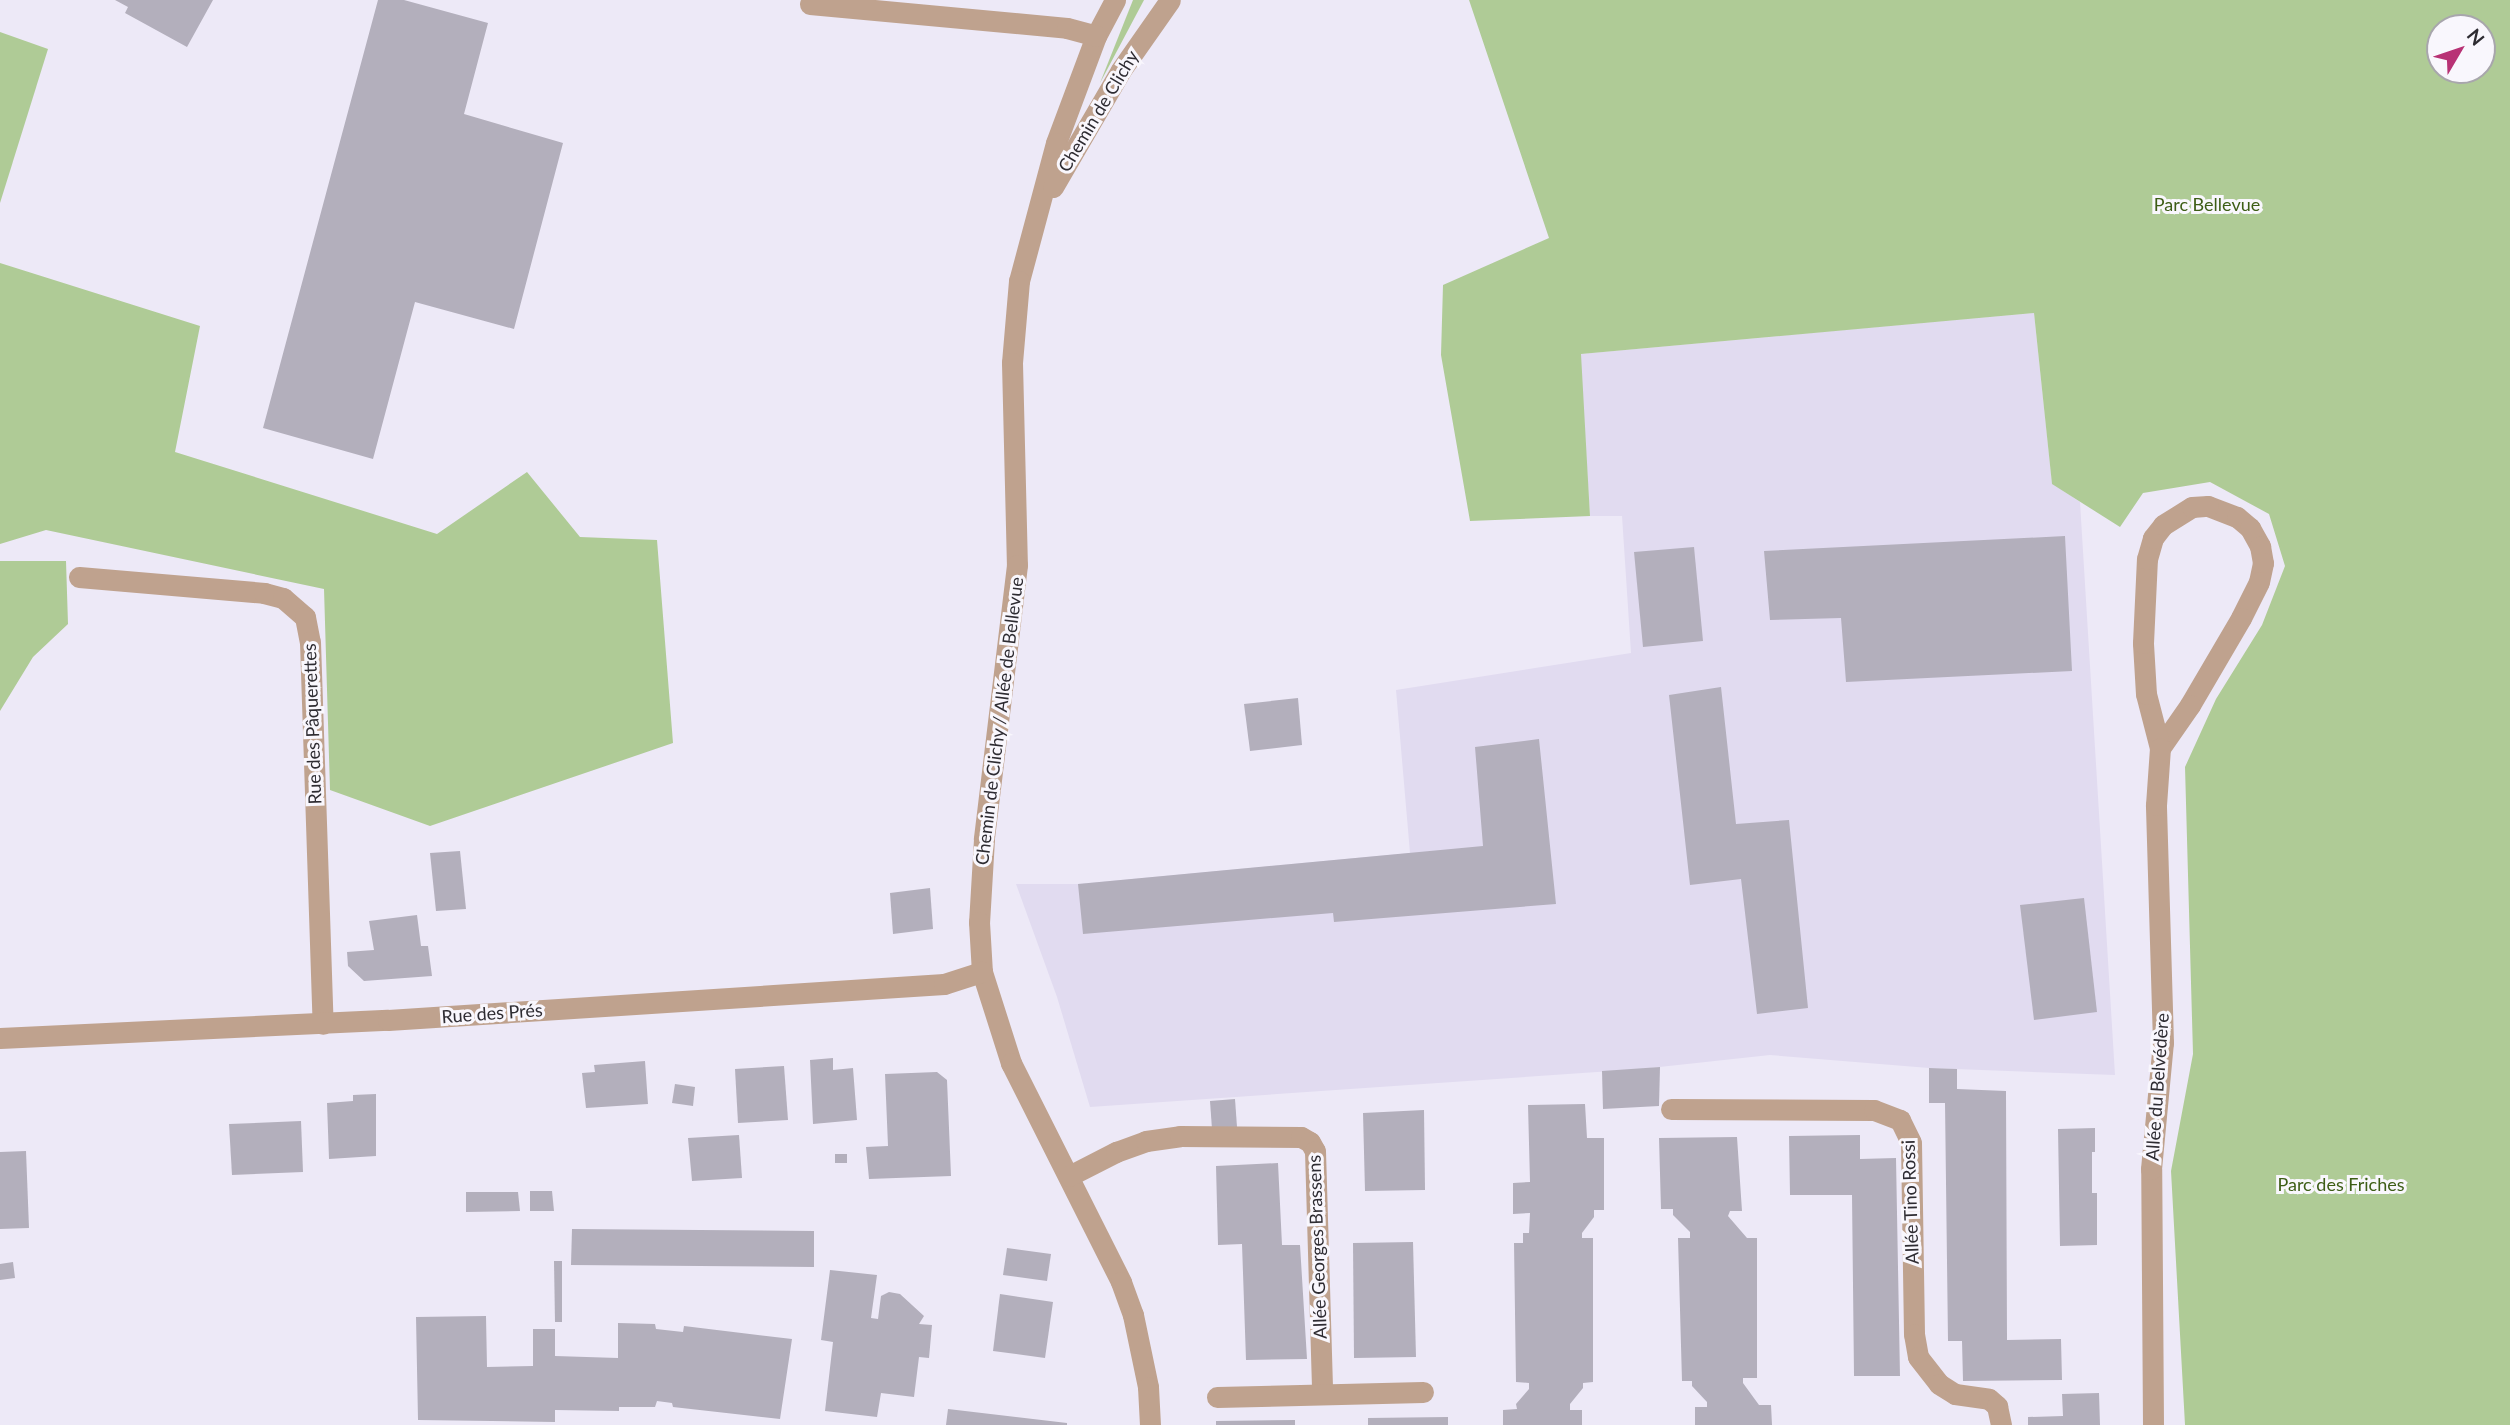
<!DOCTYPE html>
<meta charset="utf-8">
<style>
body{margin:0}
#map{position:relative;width:2510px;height:1425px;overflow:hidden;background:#ede9f7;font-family:Lato,sans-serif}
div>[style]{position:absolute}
.built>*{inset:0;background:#e1dbf0}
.green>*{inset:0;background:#afcb96}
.building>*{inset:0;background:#b3afbc}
.minor>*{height:21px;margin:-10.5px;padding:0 10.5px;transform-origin:10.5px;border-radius:10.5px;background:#bfa28e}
span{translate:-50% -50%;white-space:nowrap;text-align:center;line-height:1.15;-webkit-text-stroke:6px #f9f7fd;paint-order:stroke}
.street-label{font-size:18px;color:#2e2c32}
.park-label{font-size:18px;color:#3d5d16}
.north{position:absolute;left:2426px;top:14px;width:70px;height:70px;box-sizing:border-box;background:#f9f7fd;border:2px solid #a8a6ac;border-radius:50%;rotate:51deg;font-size:19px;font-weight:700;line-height:28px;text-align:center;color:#2e2c32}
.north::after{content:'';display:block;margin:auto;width:24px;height:32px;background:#b83275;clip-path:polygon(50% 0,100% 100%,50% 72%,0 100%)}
</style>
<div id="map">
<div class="built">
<div style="clip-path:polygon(2034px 313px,2052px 483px,2080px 502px,2115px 1075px,1929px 1068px,1770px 1055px,1641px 1069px,1090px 1107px,1057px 997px,1016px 884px,1078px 884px,1410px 853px,1396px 690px,1631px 653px,1622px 516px,1590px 516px,1580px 354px)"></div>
</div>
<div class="green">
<div style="clip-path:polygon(1133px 0,1144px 0,1100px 83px)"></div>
<div style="clip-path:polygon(evenodd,1469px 0,2510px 0,2510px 1425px,2185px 1425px,2171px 1171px,2193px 1054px,2185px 767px,2216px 699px,2262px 625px,2285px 566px,2269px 514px,2210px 482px,2143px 493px,2120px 527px,2052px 484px,2034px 313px,1581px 354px,1590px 516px,1470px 521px,1441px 355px,1443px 285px,1549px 238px,1469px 0,2440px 28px,2482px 28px,2482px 70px,2440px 70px,2440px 28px)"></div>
<div style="clip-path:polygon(0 32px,48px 49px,0 203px)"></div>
<div style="clip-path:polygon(0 263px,200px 326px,175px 452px,437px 534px,527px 472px,580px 537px,657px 540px,673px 743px,430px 826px,330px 790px,324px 589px,46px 530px,0 544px)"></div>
<div style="clip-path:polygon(0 561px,66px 561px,68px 624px,33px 657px,0 711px)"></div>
</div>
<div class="building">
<div style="clip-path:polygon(115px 0,213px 0,187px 47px,125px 13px,128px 7px)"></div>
<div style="clip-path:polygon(378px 0,404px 0,488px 23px,464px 114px,563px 143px,514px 329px,415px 302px,373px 459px,263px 428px)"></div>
<div style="clip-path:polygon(2065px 536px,2072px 671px,1846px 682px,1841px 618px,1770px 620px,1764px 551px)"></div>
<div style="clip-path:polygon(1694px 547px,1703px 641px,1643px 647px,1634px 552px)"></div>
<div style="clip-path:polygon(1721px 687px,1736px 824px,1789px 820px,1808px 1008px,1757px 1014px,1741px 879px,1690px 885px,1669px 695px)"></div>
<div style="clip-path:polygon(1298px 698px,1302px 745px,1250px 751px,1244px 704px)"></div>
<div style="clip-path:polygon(1539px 739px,1556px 904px,1334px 922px,1333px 913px,1083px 934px,1078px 884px,1483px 846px,1475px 747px)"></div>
<div style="clip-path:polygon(460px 851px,466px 909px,436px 911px,430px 853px)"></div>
<div style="clip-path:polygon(930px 888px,933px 929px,893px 934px,890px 893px)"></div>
<div style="clip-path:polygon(2084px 898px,2097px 1012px,2034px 1020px,2020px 905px)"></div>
<div style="clip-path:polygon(417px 915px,421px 946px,428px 946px,432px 976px,364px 981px,348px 966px,347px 952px,374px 950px,369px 921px)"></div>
<div style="clip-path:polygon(833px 1058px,833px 1070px,853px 1068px,857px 1120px,813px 1124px,810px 1060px)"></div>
<div style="clip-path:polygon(645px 1061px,648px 1104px,586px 1108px,582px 1073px,595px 1072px,594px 1065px)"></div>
<div style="clip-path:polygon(784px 1066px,788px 1120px,738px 1123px,735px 1069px)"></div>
<div style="clip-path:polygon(1660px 1067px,1659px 1106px,1603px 1109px,1602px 1071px)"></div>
<div style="clip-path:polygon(1929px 1068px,1957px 1069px,1957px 1089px,2006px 1091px,2007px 1340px,2061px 1339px,2062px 1380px,1963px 1381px,1962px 1341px,1948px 1341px,1945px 1103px,1929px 1103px)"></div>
<div style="clip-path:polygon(937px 1072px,947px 1080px,951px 1176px,869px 1179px,866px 1147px,888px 1146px,885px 1074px)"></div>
<div style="clip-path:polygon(675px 1084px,695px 1087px,693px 1106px,672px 1103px)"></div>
<div style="clip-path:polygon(376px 1094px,376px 1156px,329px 1159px,327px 1103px,353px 1101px,353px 1095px)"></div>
<div style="clip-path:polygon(1235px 1099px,1237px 1127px,1212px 1129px,1210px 1101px)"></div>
<div style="clip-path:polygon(1585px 1104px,1587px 1138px,1604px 1138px,1604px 1210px,1594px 1210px,1594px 1217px,1582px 1233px,1582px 1238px,1593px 1238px,1593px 1382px,1583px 1383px,1583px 1388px,1570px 1404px,1570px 1410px,1582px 1410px,1582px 1425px,1503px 1425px,1503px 1410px,1517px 1409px,1516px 1404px,1529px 1389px,1529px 1383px,1516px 1382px,1514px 1243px,1523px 1243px,1523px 1233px,1529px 1233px,1530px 1213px,1513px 1214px,1513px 1183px,1530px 1182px,1528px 1105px)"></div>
<div style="clip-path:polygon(1424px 1110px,1425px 1190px,1365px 1191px,1363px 1113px)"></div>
<div style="clip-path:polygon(301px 1121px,303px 1172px,232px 1175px,229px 1124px)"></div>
<div style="clip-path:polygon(2095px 1128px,2095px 1152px,2092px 1152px,2092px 1193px,2097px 1193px,2097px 1245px,2060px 1246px,2058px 1129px)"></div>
<div style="clip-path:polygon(739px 1135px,742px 1178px,692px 1181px,688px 1138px)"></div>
<div style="clip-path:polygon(1860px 1135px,1860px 1159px,1896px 1158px,1900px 1376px,1854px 1376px,1852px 1195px,1790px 1195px,1789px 1136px)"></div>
<div style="clip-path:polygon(1737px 1137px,1742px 1211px,1730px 1211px,1728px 1216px,1747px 1238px,1757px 1238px,1757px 1378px,1743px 1378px,1743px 1383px,1759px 1405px,1771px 1405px,1772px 1425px,1695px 1425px,1695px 1407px,1707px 1407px,1707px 1402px,1692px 1386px,1692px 1381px,1682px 1381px,1678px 1238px,1690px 1238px,1690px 1232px,1673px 1215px,1673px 1209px,1661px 1209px,1659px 1138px)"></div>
<div style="clip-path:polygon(26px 1151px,29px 1228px,0 1229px,0 1152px)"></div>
<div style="clip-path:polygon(835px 1154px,847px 1154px,847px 1163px,835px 1163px)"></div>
<div style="clip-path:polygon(1278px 1163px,1282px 1245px,1300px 1245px,1307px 1359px,1246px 1360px,1242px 1244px,1218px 1245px,1216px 1166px)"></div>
<div style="clip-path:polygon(530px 1191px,552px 1191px,554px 1211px,530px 1211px)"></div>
<div style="clip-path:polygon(466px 1192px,518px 1192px,520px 1211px,466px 1212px)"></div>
<div style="clip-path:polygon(572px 1229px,814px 1231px,814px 1267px,571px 1265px)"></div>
<div style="clip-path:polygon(1413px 1242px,1416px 1357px,1354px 1358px,1353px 1243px)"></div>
<div style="clip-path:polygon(1007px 1248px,1051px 1254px,1047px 1281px,1003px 1275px)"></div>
<div style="clip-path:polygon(554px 1261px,562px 1261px,562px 1322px,555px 1322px)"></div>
<div style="clip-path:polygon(13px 1262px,15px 1278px,0 1280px,0 1264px)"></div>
<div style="clip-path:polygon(830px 1270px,877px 1275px,871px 1318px,878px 1319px,881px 1296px,889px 1292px,900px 1294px,924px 1316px,919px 1324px,932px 1325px,929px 1358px,919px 1357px,914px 1397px,881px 1393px,877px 1417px,825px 1411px,833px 1342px,821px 1340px)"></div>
<div style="clip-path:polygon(1000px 1294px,1053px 1302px,1045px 1358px,993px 1351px)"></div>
<div style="clip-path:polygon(486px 1316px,487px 1367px,533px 1366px,533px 1329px,555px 1329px,555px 1356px,618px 1358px,618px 1323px,655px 1324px,656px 1329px,683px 1332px,684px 1326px,792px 1339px,780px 1419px,673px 1407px,672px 1403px,657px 1401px,655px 1407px,619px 1407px,619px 1411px,555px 1410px,555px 1422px,418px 1420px,416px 1317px)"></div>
<div style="clip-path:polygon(2099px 1393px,2100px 1425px,2028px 1425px,2028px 1417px,2063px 1416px,2062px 1394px)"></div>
<div style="clip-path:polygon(948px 1409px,1067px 1423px,1067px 1425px,946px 1425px)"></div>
<div style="clip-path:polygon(1448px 1417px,1448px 1425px,1368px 1425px,1368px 1418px)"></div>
<div style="clip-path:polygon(1295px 1420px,1295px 1425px,1216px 1425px,1216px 1421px)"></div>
</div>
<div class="minor">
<div style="left:1115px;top:0;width:41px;rotate:117.8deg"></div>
<div style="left:1096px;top:36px;width:114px;rotate:110.5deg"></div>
<div style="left:1056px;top:143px;width:143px;rotate:105deg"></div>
<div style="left:1019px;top:281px;width:82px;rotate:94.9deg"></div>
<div style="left:1012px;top:363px;width:202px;rotate:88.6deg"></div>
<div style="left:1017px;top:565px;width:276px;rotate:96.9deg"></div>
<div style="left:984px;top:839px;width:83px;rotate:93.4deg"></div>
<div style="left:979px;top:922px;width:50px;rotate:86.6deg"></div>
<div style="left:982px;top:972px;width:96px;rotate:72.3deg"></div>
<div style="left:1011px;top:1063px;width:245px;rotate:63.3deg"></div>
<div style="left:1121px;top:1282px;width:35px;rotate:70deg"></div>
<div style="left:1133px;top:1315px;width:74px;rotate:78.2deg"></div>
<div style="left:1148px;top:1387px;width:38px;rotate:87deg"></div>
<div style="left:810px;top:4px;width:258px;rotate:5.3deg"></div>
<div style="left:1067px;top:28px;width:30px;rotate:15deg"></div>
<div style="left:1053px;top:187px;width:135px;rotate:-59.8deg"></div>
<div style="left:1121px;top:70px;width:85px;rotate:-55deg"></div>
<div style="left:2208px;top:506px;width:31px;rotate:21deg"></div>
<div style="left:2237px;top:517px;width:17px;rotate:40deg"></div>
<div style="left:2250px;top:528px;width:21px;rotate:61deg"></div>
<div style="left:2260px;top:546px;width:17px;rotate:80deg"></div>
<div style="left:2263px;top:563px;width:19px;rotate:102deg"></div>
<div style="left:2259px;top:582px;width:40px;rotate:116.6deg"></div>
<div style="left:2241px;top:618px;width:101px;rotate:120.4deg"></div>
<div style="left:2190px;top:705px;width:52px;rotate:124.9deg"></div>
<div style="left:2160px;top:748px;width:56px;rotate:-104.5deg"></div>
<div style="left:2146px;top:694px;width:51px;rotate:-93.4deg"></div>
<div style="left:2143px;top:643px;width:84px;rotate:-87.3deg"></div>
<div style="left:2147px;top:559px;width:22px;rotate:-74deg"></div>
<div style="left:2153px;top:538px;width:16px;rotate:-52deg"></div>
<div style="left:2163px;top:525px;width:34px;rotate:-32deg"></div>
<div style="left:2192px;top:507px;width:16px;rotate:-4deg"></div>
<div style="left:79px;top:577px;width:186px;rotate:4.9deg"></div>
<div style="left:264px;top:593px;width:20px;rotate:15deg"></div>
<div style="left:283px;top:598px;width:29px;rotate:41deg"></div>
<div style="left:305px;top:617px;width:25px;rotate:79deg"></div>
<div style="left:310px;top:642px;width:382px;rotate:88.1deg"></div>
<div style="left:0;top:1038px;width:388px;rotate:-2.7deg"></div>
<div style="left:388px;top:1020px;width:557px;rotate:-3.7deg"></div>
<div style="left:944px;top:984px;width:40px;rotate:-18deg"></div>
<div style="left:1671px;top:1109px;width:203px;rotate:0.3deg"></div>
<div style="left:1874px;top:1110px;width:28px;rotate:21deg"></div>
<div style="left:1900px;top:1120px;width:25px;rotate:64deg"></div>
<div style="left:1911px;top:1143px;width:191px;rotate:89.1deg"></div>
<div style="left:1914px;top:1334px;width:23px;rotate:80deg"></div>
<div style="left:1918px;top:1357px;width:34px;rotate:52deg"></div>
<div style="left:1939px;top:1384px;width:19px;rotate:32deg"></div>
<div style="left:1955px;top:1394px;width:34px;rotate:8deg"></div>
<div style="left:1989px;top:1399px;width:11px;rotate:41deg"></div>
<div style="left:1997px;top:1406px;width:19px;rotate:78deg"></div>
<div style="left:1069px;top:1176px;width:53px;rotate:-27.1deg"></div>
<div style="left:1116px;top:1152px;width:32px;rotate:-20deg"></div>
<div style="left:1146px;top:1141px;width:34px;rotate:-8deg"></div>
<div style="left:1180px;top:1136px;width:121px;rotate:0.5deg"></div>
<div style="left:1301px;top:1137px;width:10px;rotate:29deg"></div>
<div style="left:1310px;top:1142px;width:10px;rotate:61deg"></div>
<div style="left:1315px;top:1151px;width:243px;rotate:88.3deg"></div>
<div style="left:1217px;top:1397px;width:206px;rotate:-1.4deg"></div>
<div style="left:2153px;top:1425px;width:256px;rotate:-90.4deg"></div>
<div style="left:2151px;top:1169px;width:127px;rotate:-84.6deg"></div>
<div style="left:2163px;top:1043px;width:238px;rotate:-91.7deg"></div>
<div style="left:2156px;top:805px;width:57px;rotate:-86deg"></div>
</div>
<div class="street-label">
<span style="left:1098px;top:111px;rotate:-59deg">Chemin de Clichy</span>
<span style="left:999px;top:721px;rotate:-83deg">Chemin de Clichy / Allée de Bellevue</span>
<span style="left:312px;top:724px;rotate:-92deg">Rue des Pâquerettes</span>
<span style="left:492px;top:1013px;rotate:-4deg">Rue des Prés</span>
<span style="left:2157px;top:1087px;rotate:-86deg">Allée du Belvédère</span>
<span style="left:1910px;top:1202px;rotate:-92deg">Allée Tino Rossi</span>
<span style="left:1317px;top:1247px;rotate:-92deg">Allée Georges Brassens</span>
</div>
<div class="park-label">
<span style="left:2207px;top:204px">Parc Bellevue</span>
<span style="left:2341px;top:1184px">Parc des Friches</span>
</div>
<div class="north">N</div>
</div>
